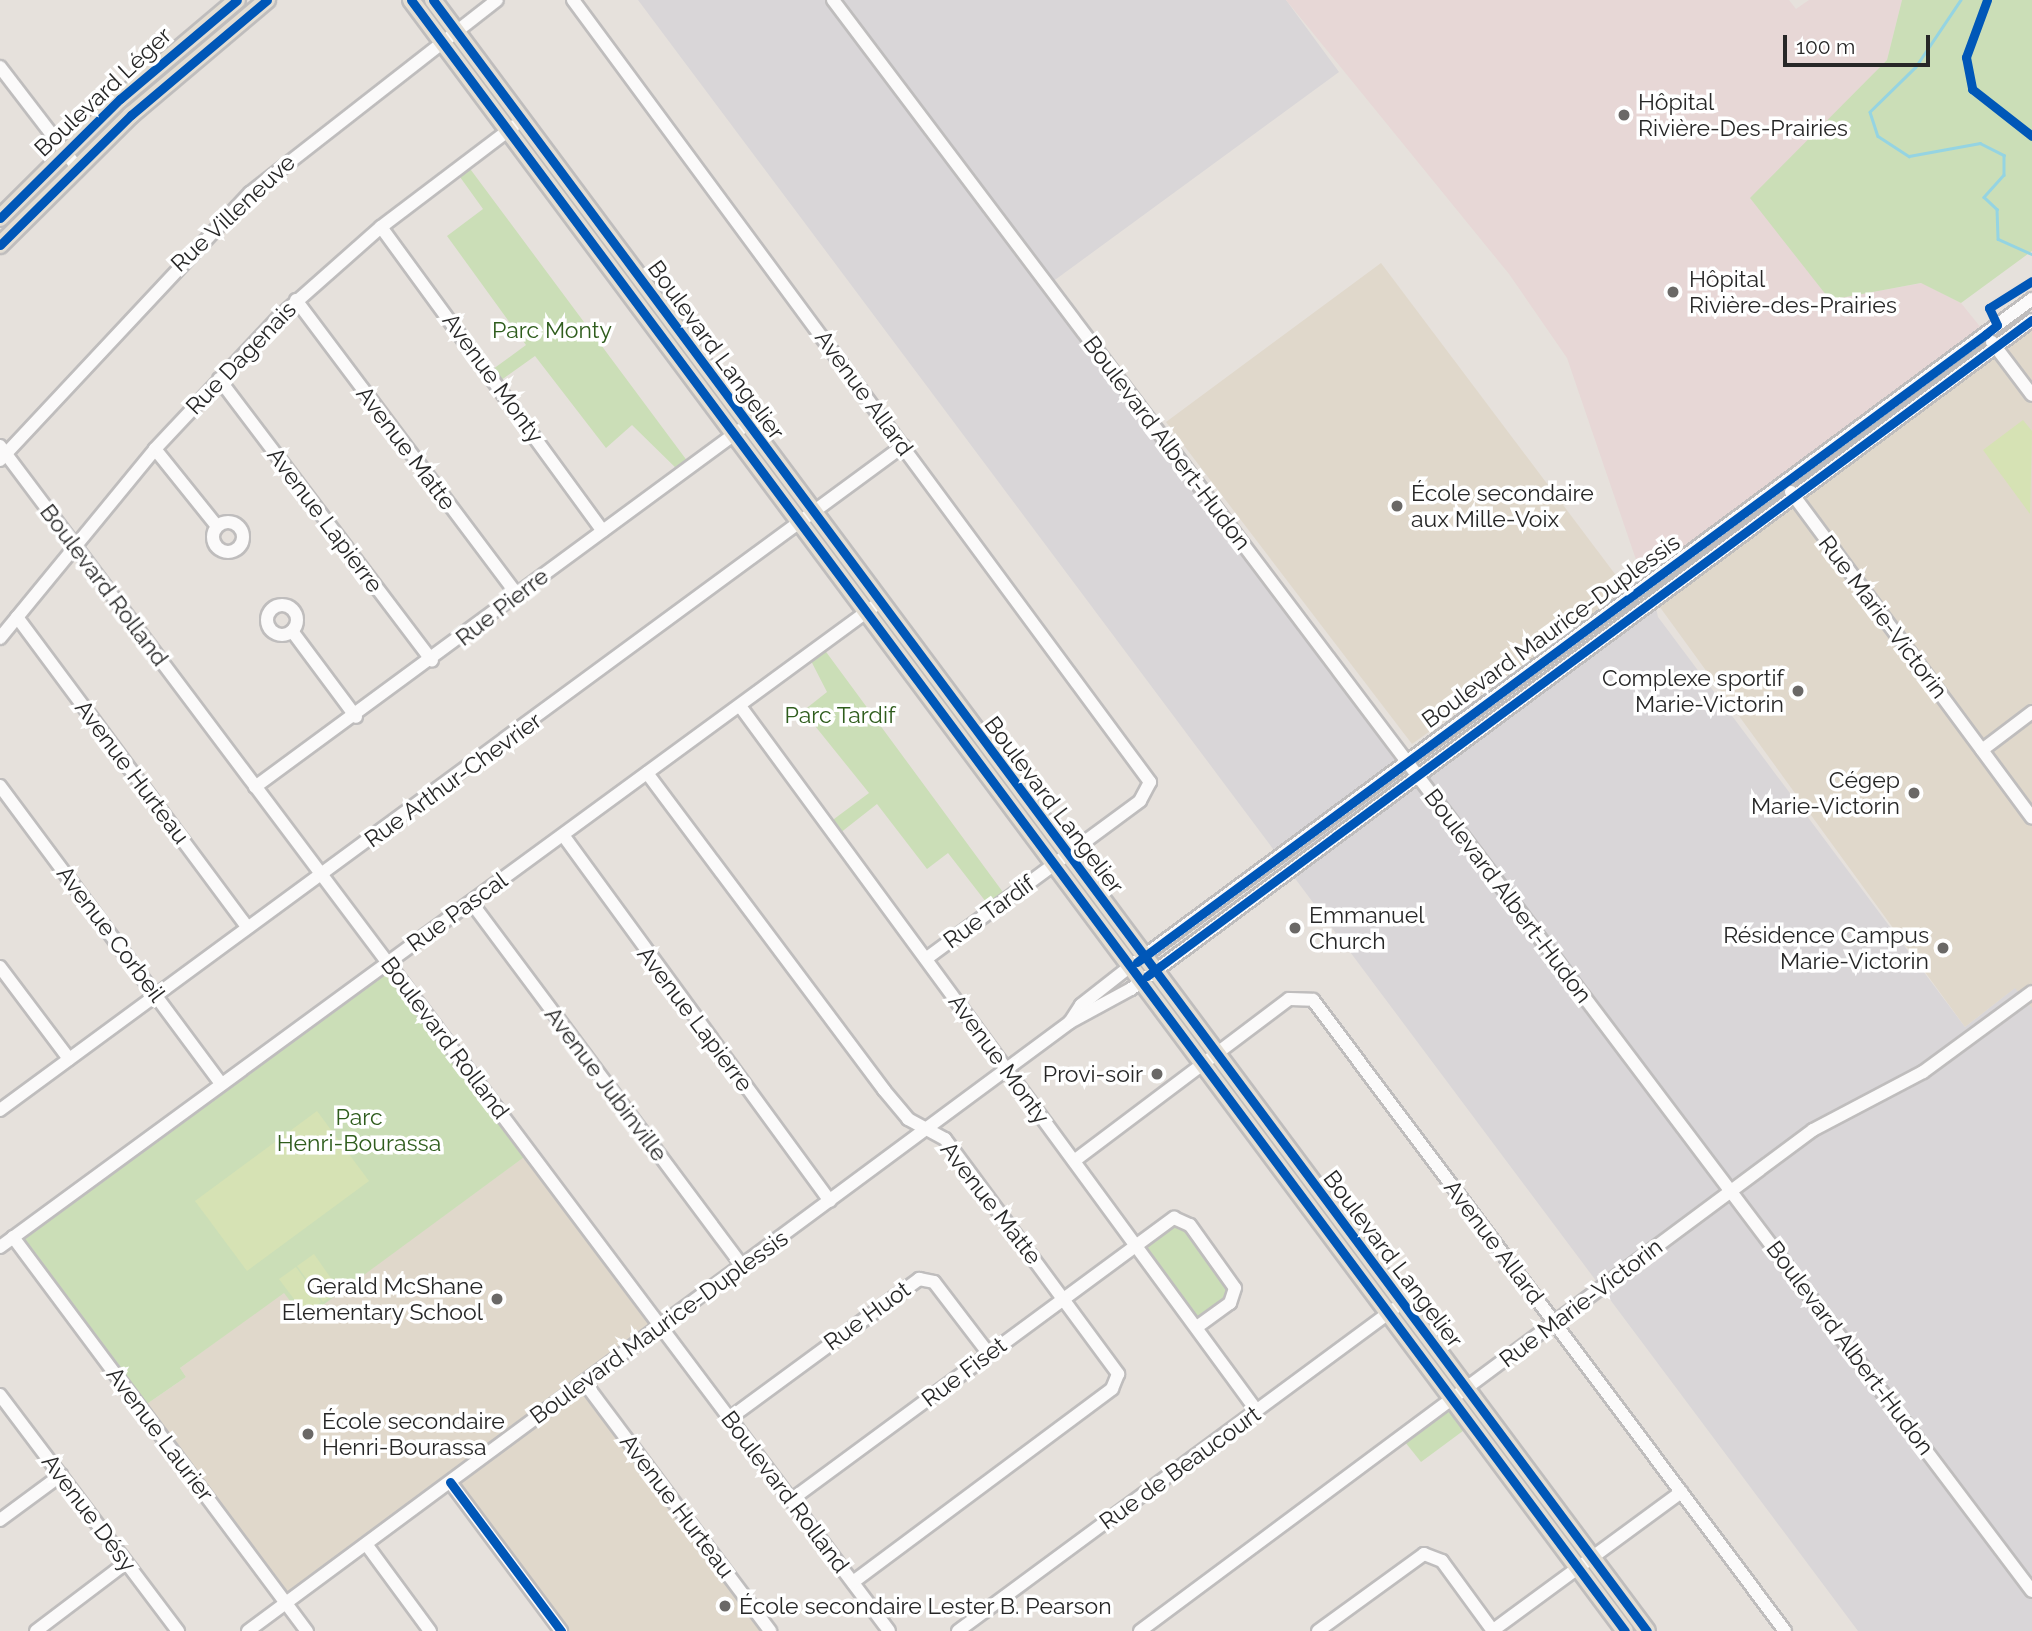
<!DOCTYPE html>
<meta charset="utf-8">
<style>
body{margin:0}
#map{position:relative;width:2032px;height:1631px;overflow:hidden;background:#e6e1dc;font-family:Raleway,sans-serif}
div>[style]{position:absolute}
.industrial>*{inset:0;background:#d9d6d8}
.education>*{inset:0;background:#e0d8cb}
.medical>*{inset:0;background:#e7d7d6}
.green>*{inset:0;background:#cbdeb7}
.pitch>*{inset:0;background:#d6e2b4}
.stream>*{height:2.5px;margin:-1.25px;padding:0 1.25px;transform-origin:1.25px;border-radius:1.25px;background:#95d4e2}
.roads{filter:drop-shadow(2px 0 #bfbdbd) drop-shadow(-2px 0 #bfbdbd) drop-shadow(0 2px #bfbdbd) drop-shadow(0 -2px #bfbdbd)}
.minor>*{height:12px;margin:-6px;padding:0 6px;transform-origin:6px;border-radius:6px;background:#fbfafa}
.minor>.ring{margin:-6px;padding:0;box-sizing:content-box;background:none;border:12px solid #fbfafa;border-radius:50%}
.major>*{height:16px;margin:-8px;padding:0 8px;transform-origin:8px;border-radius:8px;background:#e4ded3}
.cycleway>*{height:9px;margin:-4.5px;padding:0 4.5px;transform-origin:4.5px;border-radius:4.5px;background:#0057b8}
.dots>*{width:19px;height:19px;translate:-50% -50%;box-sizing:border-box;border:4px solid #fff;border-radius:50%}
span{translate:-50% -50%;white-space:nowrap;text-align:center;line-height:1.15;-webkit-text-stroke:7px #fff;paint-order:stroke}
.street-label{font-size:23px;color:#272727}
.poi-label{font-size:23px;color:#272727}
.left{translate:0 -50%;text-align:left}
.right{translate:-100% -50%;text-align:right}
.park-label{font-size:23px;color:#2f5d1d}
.scale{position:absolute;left:1783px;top:35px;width:147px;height:32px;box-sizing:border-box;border:4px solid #272727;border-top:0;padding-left:9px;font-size:21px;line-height:24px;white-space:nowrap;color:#272727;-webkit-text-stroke:5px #fff;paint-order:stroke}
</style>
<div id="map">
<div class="industrial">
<div style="clip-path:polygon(638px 0,1286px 0,1339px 72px,1048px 285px,1416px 775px,1654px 599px,1658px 617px,1965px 1027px,2016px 987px,2032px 993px,2032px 1631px,1858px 1631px)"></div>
</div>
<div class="education">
<div style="clip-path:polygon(1381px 263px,1627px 590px,1412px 744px,1166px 422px)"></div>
<div style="clip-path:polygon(2032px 323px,2032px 1008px,2015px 988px,1965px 1027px,1654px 599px)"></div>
<div style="clip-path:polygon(531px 1152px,660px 1326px,584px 1381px,771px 1631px,561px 1631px,450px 1482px,286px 1603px,141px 1408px,186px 1377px,180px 1368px,284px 1292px,304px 1318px)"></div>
</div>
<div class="medical">
<div style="clip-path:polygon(1286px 0,1789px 0,1796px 9px,1809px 0,1902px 0,1887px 60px,1751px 198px,1830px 300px,1922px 283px,1961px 303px,1986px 334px,1645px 586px,1567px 358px,1509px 274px)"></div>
</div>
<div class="green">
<div style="clip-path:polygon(1902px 0,2032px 0,2032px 251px,1961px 303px,1921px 283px,1830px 300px,1750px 198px,1887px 60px)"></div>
<div style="clip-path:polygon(465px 162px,691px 466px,681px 473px,632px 425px,606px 448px,535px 356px,497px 383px,489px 372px,526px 345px,447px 236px,483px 209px,455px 170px)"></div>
<div style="clip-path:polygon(821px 645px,1008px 899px,993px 911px,948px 853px,927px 869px,877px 804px,835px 837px,826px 825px,869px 793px,803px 711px,827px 692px,808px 655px)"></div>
<div style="clip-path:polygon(388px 962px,531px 1152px,304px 1319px,284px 1293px,180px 1368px,186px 1377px,141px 1408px,13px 1237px)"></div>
<div style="clip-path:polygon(1181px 1218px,1235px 1294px,1198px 1326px,1136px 1245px)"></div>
<div style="clip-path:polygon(1450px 1400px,1471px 1425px,1421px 1462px,1401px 1437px)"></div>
</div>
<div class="pitch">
<div style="clip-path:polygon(2023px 420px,2032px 431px,2030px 514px,1983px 450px)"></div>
<div style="clip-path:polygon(317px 1111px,369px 1181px,247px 1271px,195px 1201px)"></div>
<div style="clip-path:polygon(314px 1254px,339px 1290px,323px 1302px,297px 1266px)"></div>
<div style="clip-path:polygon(296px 1267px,321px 1302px,305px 1314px,279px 1279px)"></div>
</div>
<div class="stream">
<div style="left:1961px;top:0;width:81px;rotate:123.9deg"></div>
<div style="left:1916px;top:67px;width:64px;rotate:135.6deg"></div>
<div style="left:1870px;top:112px;width:25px;rotate:72deg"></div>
<div style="left:1878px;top:136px;width:37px;rotate:33deg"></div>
<div style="left:1909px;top:156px;width:72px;rotate:-10.4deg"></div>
<div style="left:1980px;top:143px;width:27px;rotate:27deg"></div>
<div style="left:2004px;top:155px;width:20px;rotate:90deg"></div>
<div style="left:2004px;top:175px;width:30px;rotate:132deg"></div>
<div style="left:1984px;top:197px;width:18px;rotate:43deg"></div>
<div style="left:1997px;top:209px;width:30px;rotate:88deg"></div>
<div style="left:1998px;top:239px;width:37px;rotate:24deg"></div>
</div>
<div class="roads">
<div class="minor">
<div style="left:573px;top:0;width:972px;rotate:53.58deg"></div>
<div style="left:1150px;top:782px;width:21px;rotate:118deg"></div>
<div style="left:1140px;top:801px;width:266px;rotate:143.6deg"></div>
<div style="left:833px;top:0;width:1992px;rotate:53deg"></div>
<div style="left:0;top:67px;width:125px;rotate:52.5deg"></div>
<div style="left:381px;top:227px;width:376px;rotate:53.9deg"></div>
<div style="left:296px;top:300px;width:368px;rotate:53.1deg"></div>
<div style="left:1992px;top:342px;width:66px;rotate:53deg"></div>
<div style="left:219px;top:379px;width:353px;rotate:52.9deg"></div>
<div style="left:0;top:446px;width:1481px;rotate:53.12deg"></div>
<div style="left:155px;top:449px;width:99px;rotate:51.2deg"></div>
<div style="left:0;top:460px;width:366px;rotate:-46.9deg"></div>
<div style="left:250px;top:193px;width:313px;rotate:-38deg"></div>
<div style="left:1791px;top:492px;width:405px;rotate:53.5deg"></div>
<div class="ring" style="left:213px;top:522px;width:18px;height:18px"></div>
<div class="ring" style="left:267px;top:605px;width:18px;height:18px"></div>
<div style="left:17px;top:617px;width:386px;rotate:53.4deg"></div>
<div style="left:292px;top:631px;width:107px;rotate:53.3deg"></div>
<div style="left:0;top:638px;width:244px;rotate:-50.6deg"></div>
<div style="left:155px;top:449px;width:180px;rotate:-46.8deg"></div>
<div style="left:278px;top:318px;width:137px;rotate:-41.5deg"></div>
<div style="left:381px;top:227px;width:167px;rotate:-37.2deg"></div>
<div style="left:740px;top:706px;width:874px;rotate:53.75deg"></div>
<div style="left:1982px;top:750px;width:63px;rotate:-37.2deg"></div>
<div style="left:647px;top:773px;width:396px;rotate:53.2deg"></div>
<div style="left:884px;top:1090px;width:38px;rotate:50deg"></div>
<div style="left:908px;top:1119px;width:42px;rotate:28.4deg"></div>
<div style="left:945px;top:1139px;width:292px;rotate:53.6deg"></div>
<div style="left:1118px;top:1374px;width:16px;rotate:112deg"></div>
<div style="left:1112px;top:1389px;width:323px;rotate:143.3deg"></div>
<div style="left:0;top:786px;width:371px;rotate:53.4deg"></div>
<div style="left:255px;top:787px;width:602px;rotate:-36.36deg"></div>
<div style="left:563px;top:835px;width:453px;rotate:53.9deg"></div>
<div style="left:471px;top:902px;width:454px;rotate:53.3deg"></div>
<div style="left:0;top:967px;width:115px;rotate:53.1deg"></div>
<div style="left:1070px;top:1022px;width:20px;rotate:-57deg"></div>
<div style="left:1081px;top:1005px;width:60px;rotate:-38.2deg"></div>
<div style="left:1128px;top:968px;width:1125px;rotate:-36.5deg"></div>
<div style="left:0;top:1110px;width:1121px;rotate:-36.33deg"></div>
<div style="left:1074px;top:1161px;width:269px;rotate:-37deg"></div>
<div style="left:1289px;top:999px;width:24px;rotate:2deg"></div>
<div style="left:1313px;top:1000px;width:788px;rotate:53.2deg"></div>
<div style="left:13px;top:1237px;width:492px;rotate:53.3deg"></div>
<div style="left:0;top:1247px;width:1091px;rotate:-36.24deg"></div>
<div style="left:584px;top:1382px;width:311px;rotate:53.2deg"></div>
<div style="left:0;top:1395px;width:296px;rotate:53deg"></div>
<div style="left:730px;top:1418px;width:235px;rotate:-36.3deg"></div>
<div style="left:919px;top:1279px;width:15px;rotate:11deg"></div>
<div style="left:934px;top:1282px;width:91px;rotate:52.6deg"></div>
<div style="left:450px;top:1482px;width:186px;rotate:53.3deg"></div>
<div style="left:791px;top:1500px;width:476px;rotate:-36.4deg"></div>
<div style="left:1174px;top:1218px;width:17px;rotate:24deg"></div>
<div style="left:1190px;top:1225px;width:77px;rotate:54.5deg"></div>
<div style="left:1235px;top:1288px;width:16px;rotate:108deg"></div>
<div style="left:1230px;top:1303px;width:39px;rotate:144deg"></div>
<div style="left:0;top:1520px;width:76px;rotate:-36.4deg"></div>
<div style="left:366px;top:1544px;width:108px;rotate:53.7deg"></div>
<div style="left:36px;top:1631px;width:113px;rotate:-37.1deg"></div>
<div style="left:248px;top:1631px;width:1023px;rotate:-36.53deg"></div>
<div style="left:1070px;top:1022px;width:69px;rotate:-28.4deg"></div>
<div style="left:1131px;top:989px;width:1122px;rotate:-36.59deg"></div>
<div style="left:958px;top:1631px;width:542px;rotate:-36.45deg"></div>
<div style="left:1140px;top:1631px;width:839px;rotate:-36.67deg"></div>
<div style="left:1813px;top:1130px;width:124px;rotate:-27.8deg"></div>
<div style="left:1923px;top:1072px;width:135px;rotate:-36.3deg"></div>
<div style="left:1318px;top:1631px;width:131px;rotate:-36deg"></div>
<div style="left:1424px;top:1554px;width:19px;rotate:21deg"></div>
<div style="left:1442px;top:1561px;width:87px;rotate:53.9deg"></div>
<div style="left:1492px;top:1631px;width:235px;rotate:-36.3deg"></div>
</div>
<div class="major">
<div style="left:411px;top:0;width:2033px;rotate:53.34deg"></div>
<div style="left:433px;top:0;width:2033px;rotate:53.34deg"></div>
<div style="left:0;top:218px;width:169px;rotate:-44.8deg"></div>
<div style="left:120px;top:99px;width:153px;rotate:-40.2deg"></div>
<div style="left:0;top:245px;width:185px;rotate:-44.8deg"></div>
<div style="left:131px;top:115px;width:178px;rotate:-40.2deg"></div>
</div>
</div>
<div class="cycleway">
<div style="left:411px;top:0;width:2033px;rotate:53.34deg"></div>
<div style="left:433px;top:0;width:2033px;rotate:53.34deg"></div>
<div style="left:1987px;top:0;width:61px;rotate:110.2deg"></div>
<div style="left:1966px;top:57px;width:33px;rotate:79deg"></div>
<div style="left:1972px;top:89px;width:76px;rotate:38.1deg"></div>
<div style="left:0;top:218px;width:169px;rotate:-44.8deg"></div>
<div style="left:120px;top:99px;width:153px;rotate:-40.2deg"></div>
<div style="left:0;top:245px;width:185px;rotate:-44.8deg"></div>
<div style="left:131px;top:115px;width:178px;rotate:-40.2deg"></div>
<div style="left:1137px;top:962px;width:1056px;rotate:-36.49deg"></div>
<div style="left:1986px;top:334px;width:14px;rotate:-39deg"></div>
<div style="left:1997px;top:325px;width:19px;rotate:-115deg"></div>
<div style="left:1989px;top:308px;width:51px;rotate:-32.1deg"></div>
<div style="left:1147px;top:976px;width:1102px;rotate:-36.55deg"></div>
<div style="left:450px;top:1482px;width:186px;rotate:53.3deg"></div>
</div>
<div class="dots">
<div style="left:1624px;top:115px;background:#6a6866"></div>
<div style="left:1673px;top:292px;background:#6a6866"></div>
<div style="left:1397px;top:506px;background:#6a6866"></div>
<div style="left:1798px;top:691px;background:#6a6866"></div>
<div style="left:1914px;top:793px;background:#6a6866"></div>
<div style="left:1295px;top:928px;background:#6a6866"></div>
<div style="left:1943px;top:948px;background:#6a6866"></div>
<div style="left:1157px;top:1074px;background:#6a6866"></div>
<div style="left:497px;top:1299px;background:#6a6866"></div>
<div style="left:308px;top:1434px;background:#6a6866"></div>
<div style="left:725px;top:1606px;background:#6a6866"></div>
</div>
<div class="street-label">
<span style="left:103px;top:92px;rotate:-43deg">Boulevard Léger</span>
<span style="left:233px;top:213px;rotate:-43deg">Rue Villeneuve</span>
<span style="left:716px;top:350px;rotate:54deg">Boulevard Langelier</span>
<span style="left:241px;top:358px;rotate:-46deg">Rue Dagenais</span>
<span style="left:493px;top:378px;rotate:54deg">Avenue Monty</span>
<span style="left:864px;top:393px;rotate:54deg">Avenue Allard</span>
<span style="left:1167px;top:443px;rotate:53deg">Boulevard Albert-Hudon</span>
<span style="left:406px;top:448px;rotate:53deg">Avenue Matte</span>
<span style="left:325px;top:520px;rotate:53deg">Avenue Lapierre</span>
<span style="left:104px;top:585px;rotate:53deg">Boulevard Rolland</span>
<span style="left:502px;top:607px;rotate:-38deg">Rue Pierre</span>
<span style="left:1883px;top:617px;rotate:53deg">Rue Marie-Victorin</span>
<span style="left:1551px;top:631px;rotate:-36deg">Boulevard Maurice-Duplessis</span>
<span style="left:132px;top:772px;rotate:53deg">Avenue Hurteau</span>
<span style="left:453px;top:780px;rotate:-36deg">Rue Arthur-Chevrier</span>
<span style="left:1054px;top:805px;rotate:53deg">Boulevard Langelier</span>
<span style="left:1508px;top:896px;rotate:53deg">Boulevard Albert-Hudon</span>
<span style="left:457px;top:912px;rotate:-36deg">Rue Pascal</span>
<span style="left:989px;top:912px;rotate:-36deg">Rue Tardif</span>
<span style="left:111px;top:934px;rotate:53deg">Avenue Corbeil</span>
<span style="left:695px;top:1019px;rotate:53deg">Avenue Lapierre</span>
<span style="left:445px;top:1038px;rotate:53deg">Boulevard Rolland</span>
<span style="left:999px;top:1059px;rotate:54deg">Avenue Monty</span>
<span style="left:606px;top:1084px;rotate:53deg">Avenue Jubinville</span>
<span style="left:991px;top:1203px;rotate:52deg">Avenue Matte</span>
<span style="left:1494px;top:1242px;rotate:53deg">Avenue Allard</span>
<span style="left:1393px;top:1259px;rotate:53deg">Boulevard Langelier</span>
<span style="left:1581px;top:1303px;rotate:-37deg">Rue Marie-Victorin</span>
<span style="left:867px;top:1316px;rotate:-36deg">Rue Huot</span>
<span style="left:659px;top:1327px;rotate:-36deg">Boulevard Maurice-Duplessis</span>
<span style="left:1850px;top:1348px;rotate:53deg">Boulevard Albert-Hudon</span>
<span style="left:964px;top:1372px;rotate:-37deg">Rue Fiset</span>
<span style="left:160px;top:1434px;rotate:53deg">Avenue Laurier</span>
<span style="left:1180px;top:1468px;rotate:-36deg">Rue de Beaucourt</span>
<span style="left:785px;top:1492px;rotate:53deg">Boulevard Rolland</span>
<span style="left:677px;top:1506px;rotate:53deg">Avenue Hurteau</span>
<span style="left:89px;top:1513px;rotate:53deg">Avenue Désy</span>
</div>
<div class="poi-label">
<span class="left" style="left:1638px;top:115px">Hôpital<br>Rivière-Des-Prairies</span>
<span class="left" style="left:1689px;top:292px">Hôpital<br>Rivière-des-Prairies</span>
<span class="left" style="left:1411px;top:506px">École secondaire<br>aux Mille-Voix</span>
<span class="right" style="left:1784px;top:691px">Complexe sportif<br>Marie-Victorin</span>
<span class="right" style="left:1900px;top:793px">Cégep<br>Marie-Victorin</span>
<span class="left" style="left:1309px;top:928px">Emmanuel<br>Church</span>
<span class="right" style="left:1929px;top:948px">Résidence Campus<br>Marie-Victorin</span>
<span class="right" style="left:1143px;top:1074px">Provi-soir</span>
<span class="right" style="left:483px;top:1299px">Gerald McShane<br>Elementary School</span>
<span class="left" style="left:322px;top:1434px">École secondaire<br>Henri-Bourassa</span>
<span class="left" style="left:739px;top:1606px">École secondaire Lester B. Pearson</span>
</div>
<div class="park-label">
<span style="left:552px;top:330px">Parc Monty</span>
<span style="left:840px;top:715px">Parc Tardif</span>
<span style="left:359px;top:1130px">Parc<br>Henri-Bourassa</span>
</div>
<div class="scale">100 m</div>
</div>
